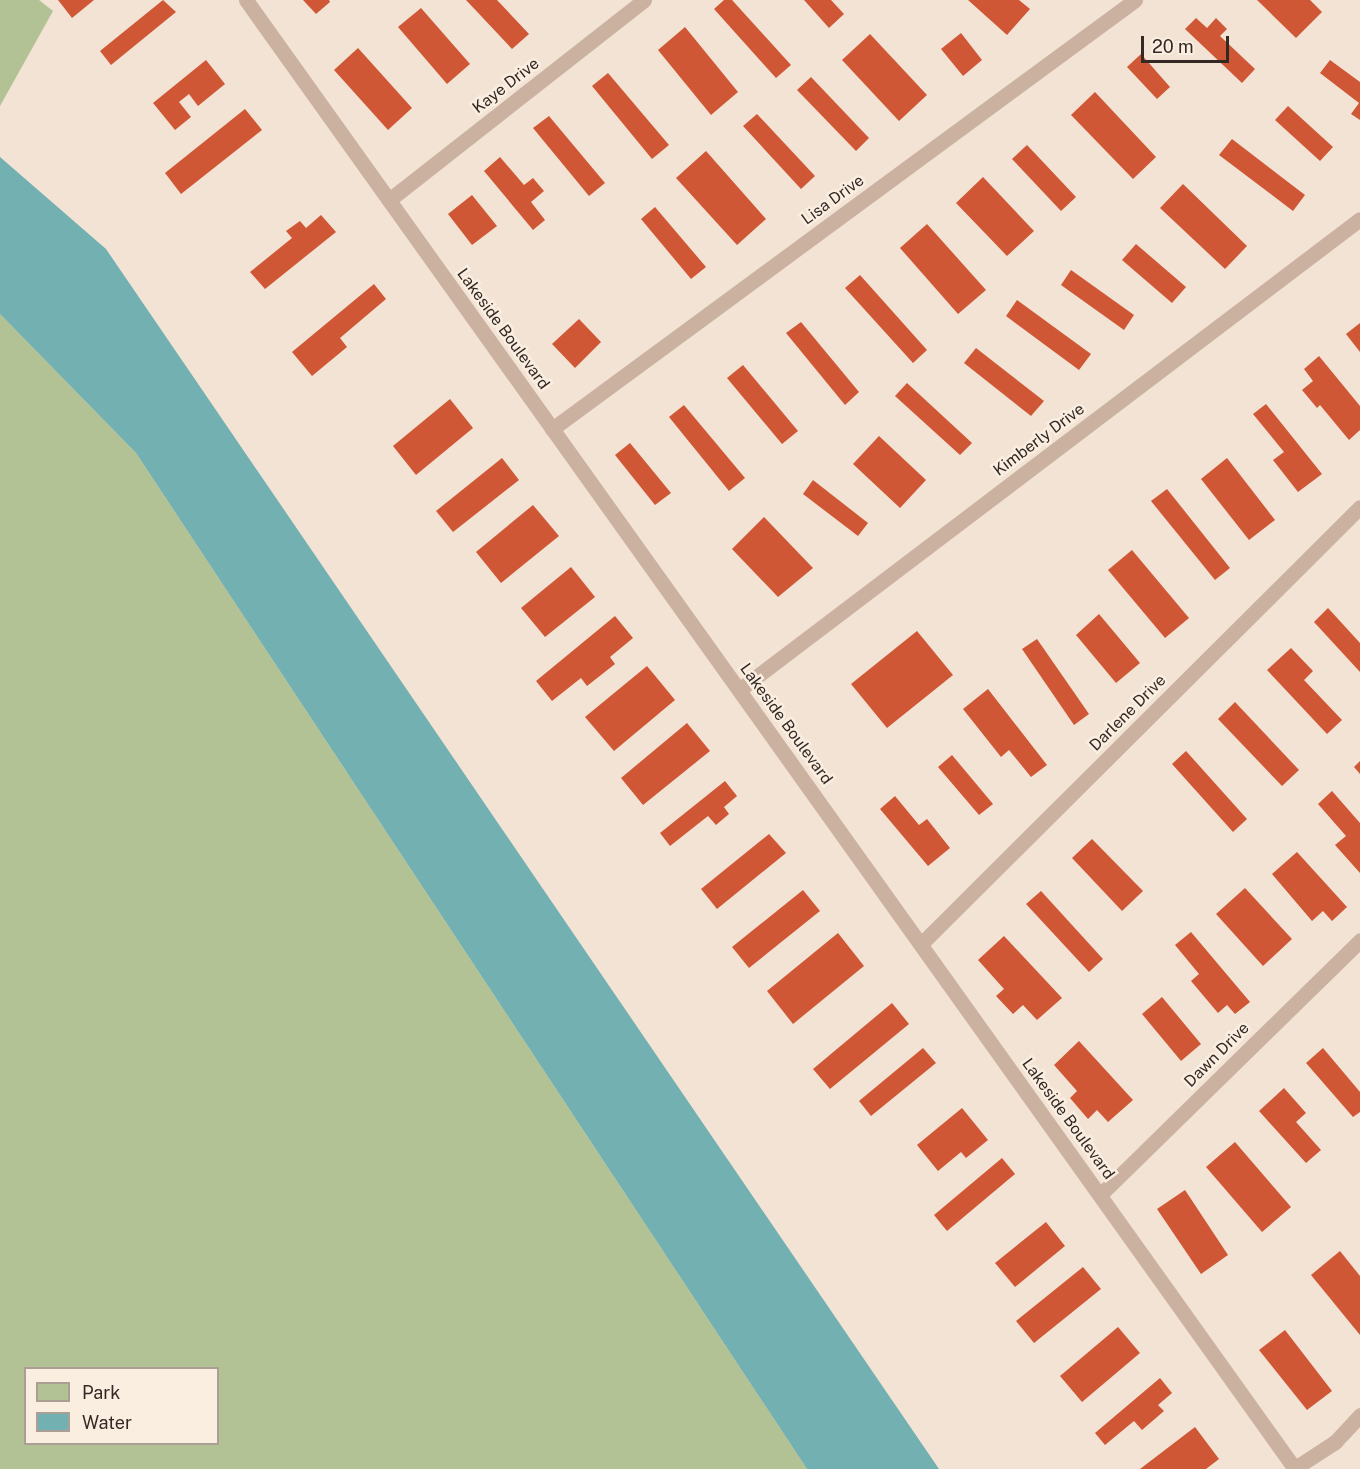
<!DOCTYPE html>
<style>
body{margin:0}
#map{position:relative;width:1360px;height:1469px;overflow:hidden;background:#f2e3d4;font-family:"Public Sans",sans-serif}
div>[style]{position:absolute}
.green>*{inset:0;background:#b3c294}
.water>*{inset:0;background:#72b0b1}
.building>*{inset:0;background:#d05735}
.service>*{height:15px;margin:-7.5px;padding:0 7.5px;transform-origin:7.5px;border-radius:7.5px;background:#cbb2a0}
span{translate:-50% -50%;white-space:nowrap;text-align:center;line-height:1.15;-webkit-text-stroke:5px #faeee1;paint-order:stroke}
.street-label{font-size:16px;color:#342824}
.legend{position:absolute;left:24px;top:1367px;width:195px;height:78px;box-sizing:border-box;background:#faeee1;border:2px solid #ab9f95;margin:0;padding:8px 10px;list-style:none;font-size:18px;color:#342824}
.legend li{display:flex;align-items:center;gap:12px;height:30px}
.legend b{width:30px;border:2px solid #ab9f95}
.scale{position:absolute;left:1141px;top:36px;width:88px;height:27px;box-sizing:border-box;border:3px solid #342824;border-top:0;padding-left:8px;font-size:18px;line-height:21px;white-space:nowrap;color:#342824;-webkit-text-stroke:4px #faeee1;paint-order:stroke}
</style>
<div id="map">
<div class="green">
<div style="clip-path:polygon(0 0,39px 0,53px 11px,0 106px)"></div>
<div style="clip-path:polygon(evenodd,0 314px,136px 453px,807px 1469px,0 1469px,0 314px,26px 1368px,218px 1368px,218px 1444px,26px 1444px,26px 1368px)"></div>
</div>
<div class="water">
<div style="clip-path:polygon(0 157px,106px 249px,939px 1469px,807px 1469px,136px 453px,0 314px)"></div>
</div>
<div class="building">
<div style="clip-path:polygon(58px 0,94px 0,72px 18px)"></div>
<div style="clip-path:polygon(163px 0,176px 12px,111px 65px,100px 51px)"></div>
<div style="clip-path:polygon(303px 0,329px 0,330px 2px,316px 14px)"></div>
<div style="clip-path:polygon(466px 0,497px 0,529px 34px,512px 49px)"></div>
<div style="clip-path:polygon(724px 0,732px 0,791px 65px,776px 78px,714px 9px)"></div>
<div style="clip-path:polygon(804px 0,831px 0,844px 14px,829px 28px)"></div>
<div style="clip-path:polygon(968px 0,1019px 0,1030px 9px,1007px 35px)"></div>
<div style="clip-path:polygon(1257px 0,1310px 0,1322px 12px,1296px 38px)"></div>
<div style="clip-path:polygon(421px 8px,470px 64px,447px 84px,398px 27px)"></div>
<div style="clip-path:polygon(1196px 18px,1207px 28px,1216px 18px,1227px 29px,1220px 36px,1255px 69px,1242px 83px,1185px 29px)"></div>
<div style="clip-path:polygon(685px 27px,738px 92px,711px 115px,658px 50px)"></div>
<div style="clip-path:polygon(961px 33px,982px 60px,963px 76px,941px 49px)"></div>
<div style="clip-path:polygon(870px 34px,927px 95px,899px 121px,842px 60px)"></div>
<div style="clip-path:polygon(358px 48px,412px 108px,388px 130px,334px 70px)"></div>
<div style="clip-path:polygon(1141px 54px,1170px 87px,1157px 99px,1127px 67px)"></div>
<div style="clip-path:polygon(206px 60px,225px 84px,198px 106px,189px 94px,179px 102px,191px 117px,175px 130px,153px 103px)"></div>
<div style="clip-path:polygon(1330px 60px,1360px 82px,1360px 120px,1351px 114px,1359px 103px,1320px 73px)"></div>
<div style="clip-path:polygon(608px 73px,669px 145px,652px 159px,592px 86px)"></div>
<div style="clip-path:polygon(811px 77px,869px 138px,856px 151px,797px 90px)"></div>
<div style="clip-path:polygon(1095px 92px,1156px 157px,1133px 179px,1071px 115px)"></div>
<div style="clip-path:polygon(1288px 106px,1333px 147px,1320px 161px,1275px 120px)"></div>
<div style="clip-path:polygon(245px 109px,262px 130px,181px 194px,165px 173px)"></div>
<div style="clip-path:polygon(757px 114px,815px 176px,801px 189px,743px 126px)"></div>
<div style="clip-path:polygon(549px 116px,605px 183px,589px 196px,533px 128px)"></div>
<div style="clip-path:polygon(1232px 139px,1305px 195px,1293px 211px,1219px 155px)"></div>
<div style="clip-path:polygon(1027px 145px,1076px 197px,1061px 211px,1012px 159px)"></div>
<div style="clip-path:polygon(706px 151px,766px 219px,737px 245px,676px 178px)"></div>
<div style="clip-path:polygon(500px 157px,524px 185px,533px 178px,544px 191px,531px 202px,545px 220px,533px 230px,484px 171px)"></div>
<div style="clip-path:polygon(983px 177px,1034px 231px,1007px 256px,956px 203px)"></div>
<div style="clip-path:polygon(1183px 184px,1247px 246px,1225px 269px,1160px 208px)"></div>
<div style="clip-path:polygon(472px 195px,497px 226px,472px 245px,448px 214px)"></div>
<div style="clip-path:polygon(655px 207px,706px 267px,691px 279px,641px 219px)"></div>
<div style="clip-path:polygon(321px 215px,336px 232px,265px 289px,250px 272px,292px 238px,286px 231px,300px 221px,306px 228px)"></div>
<div style="clip-path:polygon(927px 224px,986px 290px,958px 314px,900px 248px)"></div>
<div style="clip-path:polygon(1136px 244px,1186px 287px,1172px 303px,1122px 260px)"></div>
<div style="clip-path:polygon(1071px 270px,1134px 315px,1124px 330px,1061px 285px)"></div>
<div style="clip-path:polygon(860px 275px,927px 350px,913px 363px,845px 288px)"></div>
<div style="clip-path:polygon(374px 284px,386px 299px,340px 338px,347px 347px,312px 376px,292px 352px)"></div>
<div style="clip-path:polygon(1017px 300px,1091px 354px,1079px 370px,1006px 316px)"></div>
<div style="clip-path:polygon(579px 319px,601px 342px,575px 368px,552px 344px)"></div>
<div style="clip-path:polygon(801px 322px,859px 392px,845px 405px,786px 333px)"></div>
<div style="clip-path:polygon(1360px 323px,1360px 352px,1346px 334px)"></div>
<div style="clip-path:polygon(976px 348px,1044px 401px,1031px 416px,964px 363px)"></div>
<div style="clip-path:polygon(1319px 356px,1360px 406px,1360px 430px,1349px 440px,1320px 405px,1317px 408px,1302px 390px,1313px 381px,1304px 369px)"></div>
<div style="clip-path:polygon(743px 365px,798px 431px,782px 444px,727px 378px)"></div>
<div style="clip-path:polygon(907px 383px,972px 443px,960px 455px,895px 396px)"></div>
<div style="clip-path:polygon(450px 399px,473px 428px,416px 475px,393px 446px)"></div>
<div style="clip-path:polygon(1266px 404px,1322px 474px,1298px 492px,1273px 460px,1284px 452px,1253px 414px)"></div>
<div style="clip-path:polygon(684px 405px,745px 478px,729px 491px,669px 417px)"></div>
<div style="clip-path:polygon(879px 436px,926px 480px,900px 508px,853px 464px)"></div>
<div style="clip-path:polygon(630px 443px,671px 493px,655px 505px,615px 455px)"></div>
<div style="clip-path:polygon(502px 458px,519px 480px,453px 532px,436px 511px)"></div>
<div style="clip-path:polygon(1227px 458px,1275px 520px,1249px 540px,1201px 479px)"></div>
<div style="clip-path:polygon(813px 480px,868px 523px,858px 536px,803px 494px)"></div>
<div style="clip-path:polygon(1167px 489px,1230px 568px,1215px 580px,1151px 501px)"></div>
<div style="clip-path:polygon(533px 505px,559px 536px,501px 583px,476px 552px)"></div>
<div style="clip-path:polygon(764px 517px,813px 568px,778px 597px,732px 549px)"></div>
<div style="clip-path:polygon(1132px 550px,1189px 618px,1165px 638px,1108px 570px)"></div>
<div style="clip-path:polygon(571px 567px,595px 597px,545px 637px,521px 608px)"></div>
<div style="clip-path:polygon(1328px 608px,1360px 643px,1360px 672px,1314px 622px)"></div>
<div style="clip-path:polygon(1099px 614px,1140px 663px,1116px 683px,1076px 635px)"></div>
<div style="clip-path:polygon(615px 616px,633px 638px,610px 657px,615px 664px,587px 686px,581px 678px,552px 701px,536px 681px)"></div>
<div style="clip-path:polygon(917px 631px,953px 675px,887px 728px,851px 684px)"></div>
<div style="clip-path:polygon(1037px 639px,1089px 714px,1074px 725px,1022px 649px)"></div>
<div style="clip-path:polygon(1291px 648px,1313px 671px,1304px 680px,1342px 720px,1327px 734px,1267px 670px)"></div>
<div style="clip-path:polygon(647px 666px,675px 700px,614px 751px,585px 717px)"></div>
<div style="clip-path:polygon(988px 689px,1047px 765px,1031px 777px,1009px 750px,1001px 757px,963px 709px)"></div>
<div style="clip-path:polygon(1235px 702px,1299px 770px,1282px 786px,1218px 719px)"></div>
<div style="clip-path:polygon(687px 723px,710px 751px,643px 805px,621px 778px)"></div>
<div style="clip-path:polygon(1186px 751px,1247px 819px,1233px 832px,1172px 764px)"></div>
<div style="clip-path:polygon(952px 755px,993px 804px,979px 815px,938px 767px)"></div>
<div style="clip-path:polygon(1360px 761px,1360px 774px,1354px 767px)"></div>
<div style="clip-path:polygon(725px 781px,737px 796px,724px 807px,729px 814px,716px 825px,708px 816px,670px 846px,660px 833px)"></div>
<div style="clip-path:polygon(1332px 791px,1360px 823px,1360px 873px,1335px 845px,1346px 836px,1318px 804px)"></div>
<div style="clip-path:polygon(895px 796px,919px 825px,927px 819px,950px 848px,928px 866px,880px 809px)"></div>
<div style="clip-path:polygon(769px 834px,786px 853px,717px 909px,701px 889px)"></div>
<div style="clip-path:polygon(1092px 839px,1143px 891px,1122px 911px,1072px 858px)"></div>
<div style="clip-path:polygon(1297px 852px,1347px 907px,1332px 921px,1323px 911px,1312px 921px,1272px 874px)"></div>
<div style="clip-path:polygon(1245px 888px,1292px 939px,1263px 966px,1216px 914px)"></div>
<div style="clip-path:polygon(803px 890px,820px 911px,749px 968px,732px 947px)"></div>
<div style="clip-path:polygon(1041px 891px,1103px 959px,1089px 972px,1026px 904px)"></div>
<div style="clip-path:polygon(1191px 932px,1250px 1002px,1235px 1014px,1227px 1005px,1218px 1013px,1191px 981px,1199px 974px,1175px 945px)"></div>
<div style="clip-path:polygon(838px 933px,864px 966px,793px 1024px,767px 991px)"></div>
<div style="clip-path:polygon(1004px 936px,1062px 998px,1037px 1020px,1023px 1005px,1013px 1014px,996px 996px,1004px 989px,978px 960px)"></div>
<div style="clip-path:polygon(1162px 997px,1201px 1044px,1181px 1061px,1142px 1014px)"></div>
<div style="clip-path:polygon(892px 1003px,909px 1024px,830px 1089px,813px 1069px)"></div>
<div style="clip-path:polygon(1079px 1041px,1133px 1100px,1108px 1122px,1097px 1110px,1088px 1119px,1070px 1098px,1077px 1091px,1054px 1065px)"></div>
<div style="clip-path:polygon(923px 1048px,936px 1063px,871px 1116px,859px 1101px)"></div>
<div style="clip-path:polygon(1323px 1048px,1360px 1092px,1360px 1112px,1353px 1117px,1306px 1063px)"></div>
<div style="clip-path:polygon(1284px 1088px,1306px 1113px,1296px 1122px,1321px 1150px,1306px 1163px,1259px 1111px)"></div>
<div style="clip-path:polygon(962px 1108px,988px 1140px,966px 1158px,961px 1152px,938px 1171px,917px 1145px)"></div>
<div style="clip-path:polygon(1235px 1142px,1291px 1207px,1262px 1232px,1206px 1167px)"></div>
<div style="clip-path:polygon(1002px 1158px,1015px 1174px,947px 1231px,934px 1215px)"></div>
<div style="clip-path:polygon(1185px 1190px,1228px 1255px,1201px 1274px,1157px 1209px)"></div>
<div style="clip-path:polygon(1046px 1222px,1065px 1246px,1015px 1287px,995px 1263px)"></div>
<div style="clip-path:polygon(1340px 1251px,1360px 1276px,1360px 1335px,1311px 1275px)"></div>
<div style="clip-path:polygon(1083px 1267px,1101px 1289px,1034px 1343px,1016px 1321px)"></div>
<div style="clip-path:polygon(1118px 1327px,1140px 1353px,1082px 1402px,1060px 1376px)"></div>
<div style="clip-path:polygon(1285px 1330px,1332px 1391px,1307px 1410px,1259px 1350px)"></div>
<div style="clip-path:polygon(1160px 1378px,1172px 1393px,1158px 1405px,1164px 1411px,1142px 1430px,1134px 1421px,1105px 1445px,1095px 1433px)"></div>
<div style="clip-path:polygon(1195px 1427px,1219px 1459px,1206px 1469px,1140px 1469px)"></div>
</div>
<div class="service">
<div style="left:246px;top:0;width:1805px;rotate:54.47deg"></div>
<div style="left:389px;top:200px;width:324px;rotate:-38.1deg"></div>
<div style="left:552px;top:429px;width:724px;rotate:-36.35deg"></div>
<div style="left:739px;top:690px;width:779px;rotate:-37.18deg"></div>
<div style="left:921px;top:944px;width:619px;rotate:-44.87deg"></div>
<div style="left:1100px;top:1195px;width:364px;rotate:-44.4deg"></div>
<div style="left:1295px;top:1468px;width:48px;rotate:-33deg"></div>
<div style="left:1335px;top:1442px;width:37px;rotate:-47deg"></div>
</div>
<div class="street-label">
<span style="left:506px;top:86px;rotate:-38deg">Kaye Drive</span>
<span style="left:833px;top:200px;rotate:-36deg">Lisa Drive</span>
<span style="left:503px;top:329px;rotate:54deg">Lakeside Boulevard</span>
<span style="left:1039px;top:440px;rotate:-37deg">Kimberly Drive</span>
<span style="left:1128px;top:713px;rotate:-45deg">Darlene Drive</span>
<span style="left:786px;top:724px;rotate:54deg">Lakeside Boulevard</span>
<span style="left:1217px;top:1055px;rotate:-45deg">Dawn Drive</span>
<span style="left:1068px;top:1119px;rotate:54deg">Lakeside Boulevard</span>
</div>
<ul class="legend">
<li><b style="height:16px;background:#b3c294"></b>Park</li>
<li><b style="height:16px;background:#72b0b1"></b>Water</li>
</ul>
<div class="scale">20 m</div>
</div>
